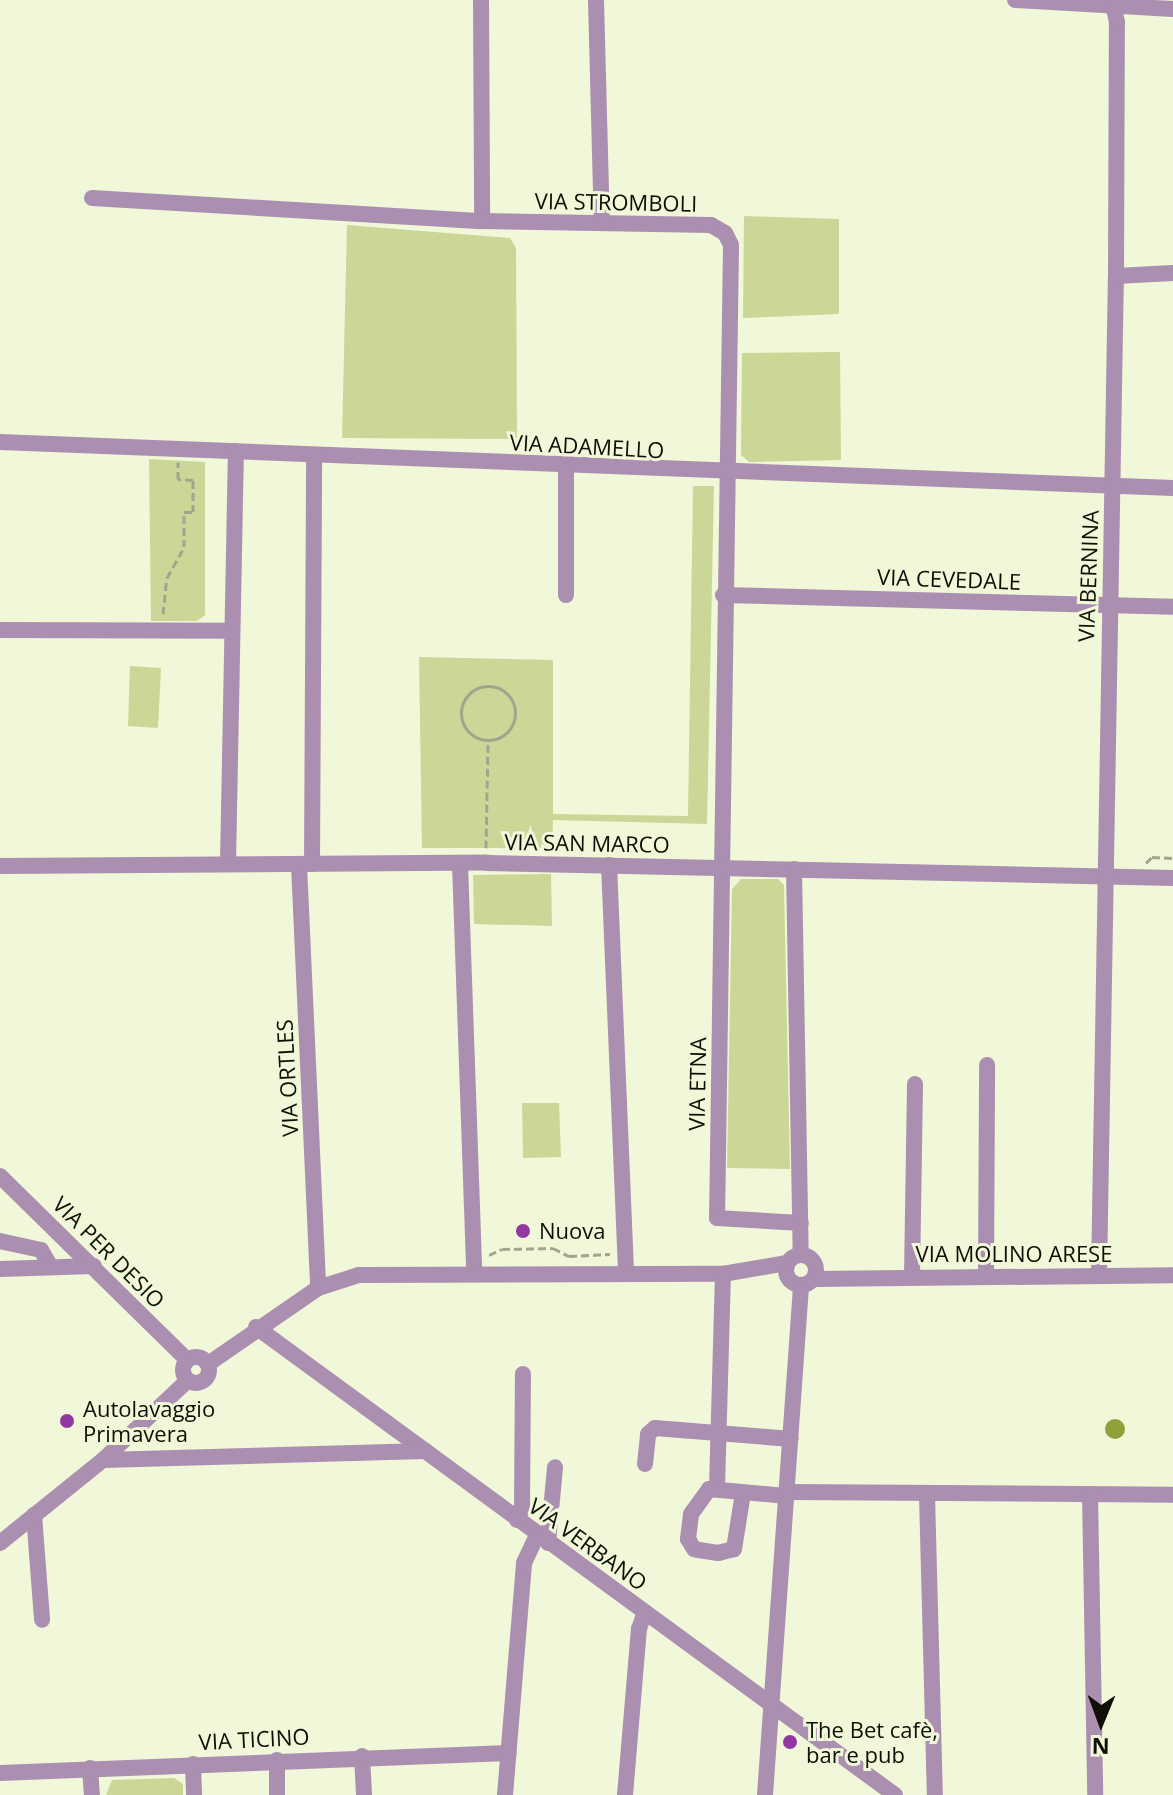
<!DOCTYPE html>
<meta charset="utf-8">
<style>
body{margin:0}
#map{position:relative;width:1173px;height:1795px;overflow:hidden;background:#f1f7d9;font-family:"Open Sans",sans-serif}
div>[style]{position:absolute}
.green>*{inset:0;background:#cbd797}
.water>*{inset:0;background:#92a039}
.round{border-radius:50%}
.path>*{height:3px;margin-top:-1.5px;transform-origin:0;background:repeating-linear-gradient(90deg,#a1a58e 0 8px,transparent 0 12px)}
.path>.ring{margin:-1.5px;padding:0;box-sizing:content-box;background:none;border:3px solid #a1a58e;border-radius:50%}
.minor>*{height:16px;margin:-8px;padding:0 8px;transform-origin:8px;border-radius:8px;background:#ab8fb0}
.minor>.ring{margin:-8px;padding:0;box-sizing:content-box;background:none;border:16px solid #ab8fb0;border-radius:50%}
.dots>*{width:22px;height:22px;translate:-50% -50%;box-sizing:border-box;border:4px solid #f1f7d9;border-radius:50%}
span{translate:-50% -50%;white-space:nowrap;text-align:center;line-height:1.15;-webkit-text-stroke:6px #f1f7d9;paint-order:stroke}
.street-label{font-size:22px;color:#0e1006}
.poi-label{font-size:22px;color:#0e1006}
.left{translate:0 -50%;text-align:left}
.north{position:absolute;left:1061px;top:1683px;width:80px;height:80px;-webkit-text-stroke:6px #f1f7d9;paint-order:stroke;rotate:181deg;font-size:22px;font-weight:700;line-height:32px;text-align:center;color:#0e1006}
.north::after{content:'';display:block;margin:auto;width:28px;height:36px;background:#0e1006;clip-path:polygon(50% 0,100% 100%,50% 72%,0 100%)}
</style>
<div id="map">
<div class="green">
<div style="clip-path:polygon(744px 216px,839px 219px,839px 314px,743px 318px)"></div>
<div style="clip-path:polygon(347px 225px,510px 238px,516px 248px,517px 439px,342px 438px)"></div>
<div style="clip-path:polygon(840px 352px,841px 460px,749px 462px,741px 455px,742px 353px)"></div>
<div style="clip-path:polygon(149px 459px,205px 462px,205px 615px,197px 621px,151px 621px)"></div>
<div style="clip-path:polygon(693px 486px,714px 486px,707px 824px,553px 820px,552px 848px,422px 848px,419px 657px,553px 660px,553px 814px,688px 816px)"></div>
<div style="clip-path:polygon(130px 666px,161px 668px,158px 728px,128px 726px)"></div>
<div style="clip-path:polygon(551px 874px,552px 926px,474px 924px,473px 875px)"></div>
<div style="clip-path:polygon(741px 879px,778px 879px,784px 885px,790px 1169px,727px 1168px,732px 889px)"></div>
<div style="clip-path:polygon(522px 1103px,559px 1103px,561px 1157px,523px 1158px)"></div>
<div style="clip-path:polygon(174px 1778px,183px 1784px,183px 1795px,106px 1795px,112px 1780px)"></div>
</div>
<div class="water">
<div class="round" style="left:1105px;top:1419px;width:20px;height:20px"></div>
</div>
<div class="path">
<div style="left:163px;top:614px;width:36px;rotate:-84deg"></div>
<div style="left:167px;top:578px;width:35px;rotate:-61deg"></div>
<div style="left:184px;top:547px;width:35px;rotate:-90deg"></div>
<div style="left:184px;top:512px;width:9px"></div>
<div style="left:193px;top:512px;width:32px;rotate:-90deg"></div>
<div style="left:193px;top:480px;width:15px;rotate:-176deg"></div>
<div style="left:178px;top:479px;width:17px;rotate:-90deg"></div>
<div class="ring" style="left:461px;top:686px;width:51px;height:51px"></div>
<div style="left:486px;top:848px;width:108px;rotate:-88.9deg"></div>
<div style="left:1146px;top:863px;width:8px;rotate:-45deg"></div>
<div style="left:1152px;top:857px;width:21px;rotate:3deg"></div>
<div style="left:489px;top:1255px;width:14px;rotate:-25deg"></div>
<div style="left:502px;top:1249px;width:51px;rotate:-1.1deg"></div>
<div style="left:553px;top:1248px;width:18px;rotate:27deg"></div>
<div style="left:569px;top:1256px;width:41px;rotate:-2.8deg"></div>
</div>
<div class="minor">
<div style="left:481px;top:0;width:221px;rotate:89.7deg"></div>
<div style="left:482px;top:221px;width:229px;rotate:1deg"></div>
<div style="left:711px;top:225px;width:16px;rotate:30deg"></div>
<div style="left:725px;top:233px;width:13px;rotate:63deg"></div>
<div style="left:731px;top:245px;width:973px;rotate:90.82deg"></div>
<div style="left:717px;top:1218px;width:84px;rotate:3.4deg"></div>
<div style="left:596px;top:0;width:223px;rotate:88.5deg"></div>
<div style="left:1015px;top:0;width:158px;rotate:3.3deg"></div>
<div style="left:92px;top:198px;width:391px;rotate:3.4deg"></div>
<div style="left:1116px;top:276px;width:57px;rotate:-3deg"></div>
<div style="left:0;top:442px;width:1174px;rotate:2.25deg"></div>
<div style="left:566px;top:595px;width:128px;rotate:-90deg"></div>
<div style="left:723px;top:595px;width:450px;rotate:1.5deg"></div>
<div style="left:0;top:630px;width:232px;rotate:0.2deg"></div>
<div style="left:228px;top:864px;width:413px;rotate:-88.9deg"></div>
<div style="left:312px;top:864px;width:409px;rotate:-89.7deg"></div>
<div style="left:460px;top:864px;width:409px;rotate:88deg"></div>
<div style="left:299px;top:865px;width:423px;rotate:87.4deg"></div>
<div style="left:609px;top:865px;width:408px;rotate:87.6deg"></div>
<div style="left:0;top:866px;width:487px;rotate:-0.4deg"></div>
<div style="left:487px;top:863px;width:686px;rotate:1.25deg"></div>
<div style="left:794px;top:869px;width:386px;rotate:89deg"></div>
<div style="left:0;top:1176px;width:262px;rotate:44.5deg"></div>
<div style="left:0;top:1241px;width:42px;rotate:12.4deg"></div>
<div style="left:41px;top:1250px;width:20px;rotate:60deg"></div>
<div class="ring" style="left:786px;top:1255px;width:14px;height:14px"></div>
<div style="left:0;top:1269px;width:94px;rotate:-1.8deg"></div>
<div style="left:1099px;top:1275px;width:999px;rotate:-89.03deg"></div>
<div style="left:1116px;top:276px;width:254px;rotate:-89.8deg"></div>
<div style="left:1117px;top:22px;width:23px;rotate:-103deg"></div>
<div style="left:912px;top:1276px;width:192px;rotate:-89.1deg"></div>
<div style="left:986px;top:1276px;width:211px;rotate:-89.7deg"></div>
<div style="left:814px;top:1279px;width:359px;rotate:-0.6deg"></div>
<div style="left:256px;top:1327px;width:792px;rotate:36.22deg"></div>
<div class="ring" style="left:183px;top:1357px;width:10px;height:10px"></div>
<div style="left:208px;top:1364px;width:134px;rotate:-34.6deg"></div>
<div style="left:318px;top:1288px;width:43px;rotate:-17.6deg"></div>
<div style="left:359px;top:1275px;width:364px;rotate:-0.2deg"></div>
<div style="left:723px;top:1274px;width:65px;rotate:-9.8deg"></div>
<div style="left:103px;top:1460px;width:323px;rotate:-1.6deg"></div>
<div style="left:645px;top:1464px;width:30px;rotate:-84deg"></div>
<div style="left:648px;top:1434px;width:9px;rotate:-41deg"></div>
<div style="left:655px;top:1428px;width:136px;rotate:4.6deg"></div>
<div style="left:717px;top:1488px;width:214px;rotate:-88.4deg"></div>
<div style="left:787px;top:1492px;width:386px;rotate:0.4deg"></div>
<div style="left:743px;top:1493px;width:57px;rotate:99.1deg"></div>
<div style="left:734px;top:1549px;width:16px;rotate:166deg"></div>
<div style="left:718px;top:1553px;width:24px;rotate:-171deg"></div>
<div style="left:694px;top:1549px;width:12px;rotate:-121deg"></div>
<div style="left:688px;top:1539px;width:25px;rotate:-83deg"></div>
<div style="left:691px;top:1514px;width:31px;rotate:-54deg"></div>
<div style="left:709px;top:1489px;width:78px;rotate:5.1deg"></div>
<div style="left:1090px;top:1494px;width:301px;rotate:89deg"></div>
<div style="left:927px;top:1495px;width:300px;rotate:88.5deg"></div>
<div style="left:34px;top:1515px;width:105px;rotate:85.6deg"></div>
<div style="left:517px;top:1520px;width:12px;rotate:-66deg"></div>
<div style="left:522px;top:1509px;width:135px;rotate:-89.6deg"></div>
<div style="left:0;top:1543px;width:132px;rotate:-38.9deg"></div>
<div style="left:103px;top:1460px;width:115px;rotate:-43.2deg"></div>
<div style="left:548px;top:1543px;width:76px;rotate:-84.7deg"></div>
<div style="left:362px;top:1756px;width:39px;rotate:87deg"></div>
<div style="left:277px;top:1760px;width:35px;rotate:90deg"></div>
<div style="left:193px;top:1764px;width:31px;rotate:88deg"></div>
<div style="left:90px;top:1768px;width:27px;rotate:86deg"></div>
<div style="left:0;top:1773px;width:509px;rotate:-2.25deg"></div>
<div style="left:505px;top:1795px;width:233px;rotate:-85.3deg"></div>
<div style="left:524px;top:1563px;width:31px;rotate:-65deg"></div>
<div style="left:625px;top:1795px;width:167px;rotate:-85.2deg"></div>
<div style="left:639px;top:1629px;width:18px;rotate:-71deg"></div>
<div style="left:765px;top:1795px;width:510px;rotate:-85.95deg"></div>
</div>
<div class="dots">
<div style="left:523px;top:1231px;background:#9338a3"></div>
<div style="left:67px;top:1421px;background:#9338a3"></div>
<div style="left:790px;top:1742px;background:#9338a3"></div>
</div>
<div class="street-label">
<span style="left:616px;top:202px;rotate:1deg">VIA STROMBOLI</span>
<span style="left:587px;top:446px;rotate:3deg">VIA ADAMELLO</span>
<span style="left:1088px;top:576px;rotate:-88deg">VIA BERNINA</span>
<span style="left:949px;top:579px;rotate:2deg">VIA CEVEDALE</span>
<span style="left:587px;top:843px;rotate:1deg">VIA SAN MARCO</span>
<span style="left:287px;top:1078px;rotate:-93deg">VIA ORTLES</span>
<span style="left:697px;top:1084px;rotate:-89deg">VIA ETNA</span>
<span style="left:109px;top:1252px;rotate:45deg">VIA PER DESIO</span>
<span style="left:1014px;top:1254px">VIA MOLINO ARESE</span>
<span style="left:588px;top:1544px;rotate:36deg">VIA VERBANO</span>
<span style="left:254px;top:1739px;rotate:-3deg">VIA TICINO</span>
</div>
<div class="poi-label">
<span class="left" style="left:539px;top:1231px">Nuova</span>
<span class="left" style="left:83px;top:1421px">Autolavaggio<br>Primavera</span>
<span class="left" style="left:806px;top:1742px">The Bet cafè,<br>bar e pub</span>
</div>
<div class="north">N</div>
</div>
